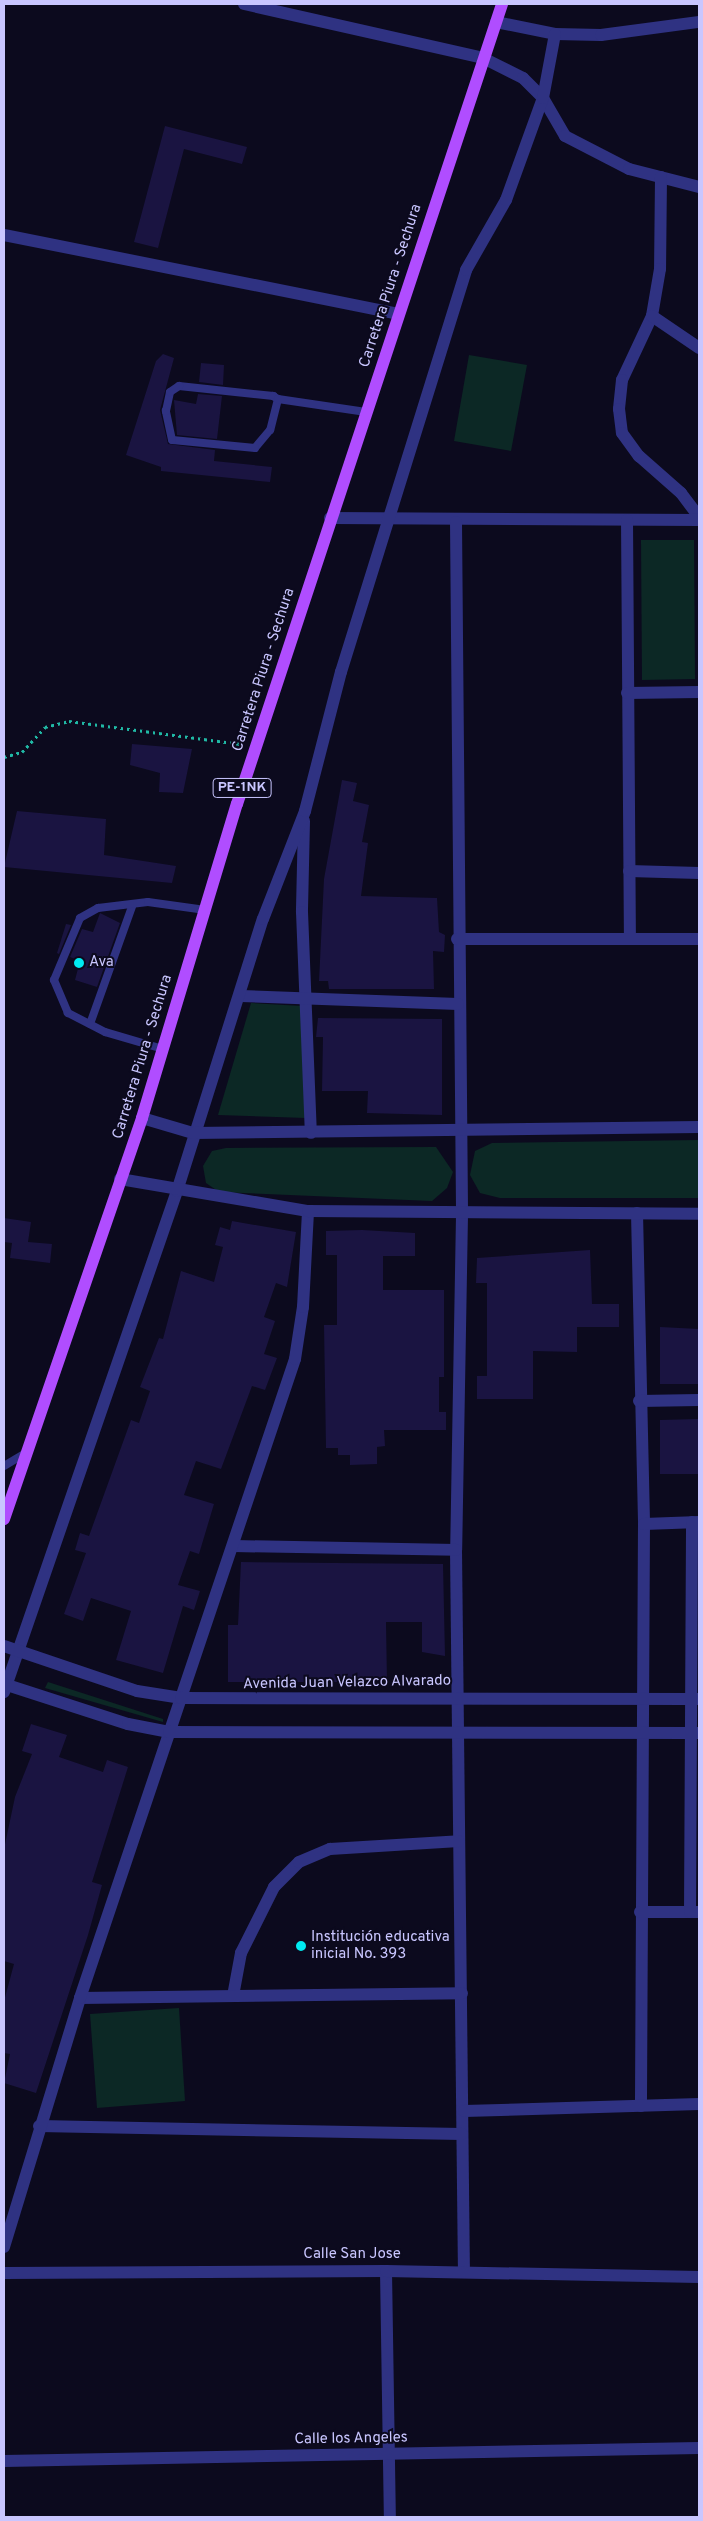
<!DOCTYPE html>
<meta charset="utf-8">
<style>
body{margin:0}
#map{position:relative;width:703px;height:2521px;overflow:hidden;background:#0c0a1e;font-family:Overpass,sans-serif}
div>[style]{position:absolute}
.green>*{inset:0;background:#0c2825}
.building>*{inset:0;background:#1a1441}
.path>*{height:3px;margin-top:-1.5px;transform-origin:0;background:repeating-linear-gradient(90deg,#20b9a5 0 2.5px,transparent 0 6.5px)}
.service>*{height:8px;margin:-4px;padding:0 4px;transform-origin:4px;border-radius:4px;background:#2f3282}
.minor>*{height:12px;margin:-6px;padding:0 6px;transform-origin:6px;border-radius:6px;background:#2f3282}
.tertiary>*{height:12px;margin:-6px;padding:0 6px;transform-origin:6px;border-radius:6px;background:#2f3282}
.primary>*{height:12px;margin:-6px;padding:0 6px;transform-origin:6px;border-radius:6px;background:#b04dff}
.dots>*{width:14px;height:14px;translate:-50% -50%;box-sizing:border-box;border:2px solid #0c0a1e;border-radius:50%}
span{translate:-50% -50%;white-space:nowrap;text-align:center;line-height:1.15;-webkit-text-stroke:4px #0c0a1e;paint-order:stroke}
.shield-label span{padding:1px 4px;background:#0c0a1e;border:1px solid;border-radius:4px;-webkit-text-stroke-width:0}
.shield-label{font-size:14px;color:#c9c6ff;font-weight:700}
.street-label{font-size:15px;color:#c9c6ff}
.poi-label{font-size:15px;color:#c9c6ff}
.left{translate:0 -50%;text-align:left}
.frame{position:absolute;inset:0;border:5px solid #c9c6ff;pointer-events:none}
</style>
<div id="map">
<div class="green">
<div style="clip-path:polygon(469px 355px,527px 365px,511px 451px,454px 441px)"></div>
<div style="clip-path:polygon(641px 540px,694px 540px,695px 679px,642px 680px)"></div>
<div style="clip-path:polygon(251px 1003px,302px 1006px,306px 1118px,218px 1115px)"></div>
<div style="clip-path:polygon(699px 1140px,699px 1198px,500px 1198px,480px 1193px,470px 1175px,475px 1151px,492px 1143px)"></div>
<div style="clip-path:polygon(436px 1147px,453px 1172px,447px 1188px,432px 1201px,219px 1192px,206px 1183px,203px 1166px,212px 1151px,226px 1148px)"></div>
<div style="clip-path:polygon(48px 1682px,163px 1719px,163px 1722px,45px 1688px)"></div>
<div style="clip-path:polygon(179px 2008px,185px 2101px,97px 2108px,90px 2014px)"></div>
</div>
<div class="building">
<div style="clip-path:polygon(165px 126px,247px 147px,242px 164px,184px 149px,158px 248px,134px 242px)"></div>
<div style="clip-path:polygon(163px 354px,174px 358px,160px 410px,168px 444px,215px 450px,214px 461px,272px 467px,270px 482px,161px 471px,161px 467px,126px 455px,156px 361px)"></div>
<div style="clip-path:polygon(201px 363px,224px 365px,223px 385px,199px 382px)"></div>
<div style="clip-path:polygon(198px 394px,222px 396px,217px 439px,177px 435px,174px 400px,196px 404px)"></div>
<div style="clip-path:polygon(132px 744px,192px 749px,183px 793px,159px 792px,160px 773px,130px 765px)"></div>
<div style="clip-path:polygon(342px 780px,357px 783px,353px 801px,369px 805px,362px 842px,368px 843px,361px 896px,437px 898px,439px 932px,445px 935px,444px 952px,433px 951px,434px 989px,329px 989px,328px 981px,319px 981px,324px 879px)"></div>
<div style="clip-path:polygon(17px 811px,106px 819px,104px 855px,176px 866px,172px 883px,4px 867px)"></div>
<div style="clip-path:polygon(100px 913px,120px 923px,97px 987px,75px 980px,80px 961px,70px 957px,82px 929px,93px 932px)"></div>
<div style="clip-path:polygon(66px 924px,71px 925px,59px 954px,57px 953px)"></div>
<div style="clip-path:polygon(318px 1018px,442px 1019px,442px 1115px,367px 1113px,368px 1091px,322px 1091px,323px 1037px,316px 1037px)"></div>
<div style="clip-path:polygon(4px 1218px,31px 1222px,28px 1242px,52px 1244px,50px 1263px,10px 1258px,12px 1243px,4px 1242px)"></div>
<div style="clip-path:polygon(232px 1221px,296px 1232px,287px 1287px,276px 1283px,264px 1317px,275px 1321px,264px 1354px,277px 1358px,265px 1390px,252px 1386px,221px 1469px,196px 1461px,184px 1495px,214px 1504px,199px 1554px,190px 1551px,178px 1585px,200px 1591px,194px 1610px,183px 1606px,163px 1673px,116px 1660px,131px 1611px,91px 1598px,83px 1621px,64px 1614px,86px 1553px,75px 1550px,80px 1533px,89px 1536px,131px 1420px,139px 1423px,150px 1391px,140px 1387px,159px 1338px,163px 1339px,181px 1271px,214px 1282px,223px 1247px,215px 1245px,220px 1227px,230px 1230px)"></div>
<div style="clip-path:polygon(362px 1230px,415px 1233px,415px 1256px,383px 1256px,383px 1290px,444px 1290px,444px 1377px,439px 1377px,439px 1412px,446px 1412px,446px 1430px,384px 1430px,385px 1446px,377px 1447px,377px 1464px,350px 1465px,350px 1455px,338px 1455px,338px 1448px,326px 1448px,324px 1325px,337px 1325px,337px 1255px,326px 1255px,326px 1231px)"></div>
<div style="clip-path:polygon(590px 1250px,592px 1304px,619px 1304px,619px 1327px,577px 1327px,577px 1352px,533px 1351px,533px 1399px,477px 1399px,477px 1376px,487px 1376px,487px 1283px,476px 1283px,477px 1258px)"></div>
<div style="clip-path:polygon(660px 1327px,699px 1329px,699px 1384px,660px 1384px)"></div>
<div style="clip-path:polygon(698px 1419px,699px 1474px,660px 1474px,660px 1420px)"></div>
<div style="clip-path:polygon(241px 1562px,443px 1564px,445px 1656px,422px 1652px,422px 1622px,386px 1622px,387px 1682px,228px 1682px,228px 1625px,238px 1625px)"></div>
<div style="clip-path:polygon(31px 1724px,67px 1735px,59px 1757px,103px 1772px,107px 1760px,128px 1767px,92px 1882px,102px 1885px,88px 1935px,36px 2093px,4px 2083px,10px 2054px,4px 2053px,4px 2001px,14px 1964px,4px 1961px,4px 1849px,15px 1797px,32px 1754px,22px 1751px)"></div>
</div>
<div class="path">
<div style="left:4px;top:757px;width:19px;rotate:-16deg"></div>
<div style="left:22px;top:752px;width:34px;rotate:-47deg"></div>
<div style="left:45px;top:727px;width:25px;rotate:-14deg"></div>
<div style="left:69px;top:721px;width:175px;rotate:7.6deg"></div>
</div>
<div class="service">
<div style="left:179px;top:386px;width:95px;rotate:6.1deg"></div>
<div style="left:273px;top:396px;width:6px;rotate:31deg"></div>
<div style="left:278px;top:399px;width:32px;rotate:104deg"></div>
<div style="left:270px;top:430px;width:23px;rotate:130deg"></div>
<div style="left:255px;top:448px;width:83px;rotate:-174.5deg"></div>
<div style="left:172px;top:440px;width:30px;rotate:-102deg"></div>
<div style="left:166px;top:411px;width:19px;rotate:-78deg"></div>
<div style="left:170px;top:392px;width:11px;rotate:-34deg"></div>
<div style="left:278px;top:399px;width:89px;rotate:8.4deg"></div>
<div style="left:90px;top:1024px;width:127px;rotate:-70.3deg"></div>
<div style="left:163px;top:1049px;width:60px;rotate:-163.7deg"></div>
<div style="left:105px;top:1032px;width:42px;rotate:-152.8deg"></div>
<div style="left:68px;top:1013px;width:36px;rotate:-113deg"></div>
<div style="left:54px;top:980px;width:67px;rotate:-67.2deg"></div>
<div style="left:80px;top:918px;width:21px;rotate:-29deg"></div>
<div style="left:98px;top:908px;width:50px;rotate:-6.8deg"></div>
<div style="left:148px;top:902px;width:58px;rotate:8deg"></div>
<div style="left:4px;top:1466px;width:27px;rotate:-31deg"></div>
</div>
<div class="minor">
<div style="left:244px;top:4px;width:245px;rotate:12.7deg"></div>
<div style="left:483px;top:58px;width:45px;rotate:26.6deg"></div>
<div style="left:523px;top:78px;width:28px;rotate:45deg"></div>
<div style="left:543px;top:98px;width:44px;rotate:59.9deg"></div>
<div style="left:565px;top:136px;width:72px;rotate:27.3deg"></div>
<div style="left:629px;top:169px;width:72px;rotate:14.4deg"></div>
<div style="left:496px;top:22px;width:60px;rotate:11.5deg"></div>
<div style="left:555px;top:34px;width:46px;rotate:1.2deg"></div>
<div style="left:601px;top:35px;width:99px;rotate:-7.6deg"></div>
<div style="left:661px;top:177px;width:92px;rotate:90.6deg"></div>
<div style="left:660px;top:269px;width:48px;rotate:99.7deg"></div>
<div style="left:652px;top:316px;width:71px;rotate:115.1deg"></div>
<div style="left:622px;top:380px;width:29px;rotate:96deg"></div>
<div style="left:619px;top:409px;width:24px;rotate:83deg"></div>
<div style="left:622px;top:433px;width:29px;rotate:54deg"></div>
<div style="left:639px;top:456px;width:56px;rotate:41.4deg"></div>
<div style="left:681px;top:493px;width:30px;rotate:53deg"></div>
<div style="left:4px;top:235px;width:402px;rotate:11.3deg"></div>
<div style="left:652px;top:316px;width:57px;rotate:34.2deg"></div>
<div style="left:330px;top:518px;width:369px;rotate:0.3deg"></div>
<div style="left:627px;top:520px;width:419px;rotate:89.6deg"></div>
<div style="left:456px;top:522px;width:693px;rotate:89.5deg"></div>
<div style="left:462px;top:1215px;width:335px;rotate:91deg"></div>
<div style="left:456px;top:1550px;width:722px;rotate:89.37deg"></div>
<div style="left:627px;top:693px;width:72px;rotate:-0.8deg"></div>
<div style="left:304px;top:821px;width:91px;rotate:91.3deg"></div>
<div style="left:302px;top:912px;width:221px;rotate:87.7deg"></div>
<div style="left:629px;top:871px;width:70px;rotate:1.6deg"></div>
<div style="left:457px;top:939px;width:242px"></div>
<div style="left:241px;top:996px;width:217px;rotate:2.1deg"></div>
<div style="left:637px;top:1213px;width:311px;rotate:88.7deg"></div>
<div style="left:644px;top:1524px;width:582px;rotate:90.3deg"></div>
<div style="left:639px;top:1401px;width:60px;rotate:-1deg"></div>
<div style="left:644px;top:1524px;width:55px;rotate:-2.1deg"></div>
<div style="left:234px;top:1546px;width:222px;rotate:1deg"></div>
<div style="left:4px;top:1692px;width:530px;rotate:-70.95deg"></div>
<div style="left:177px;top:1191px;width:285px;rotate:-72.5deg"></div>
<div style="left:263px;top:919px;width:116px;rotate:-68.7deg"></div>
<div style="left:305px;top:811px;width:144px;rotate:-75.5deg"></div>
<div style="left:341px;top:672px;width:421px;rotate:-72.7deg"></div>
<div style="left:466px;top:270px;width:81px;rotate:-60.3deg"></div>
<div style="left:506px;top:200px;width:109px;rotate:-70.1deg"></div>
<div style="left:543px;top:98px;width:65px;rotate:-79.4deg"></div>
<div style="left:640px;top:1912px;width:59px"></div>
<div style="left:690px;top:1912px;width:390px;rotate:-89.7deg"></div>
<div style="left:233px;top:1996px;width:44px;rotate:-79.5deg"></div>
<div style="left:241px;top:1953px;width:74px;rotate:-63.4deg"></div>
<div style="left:274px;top:1887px;width:35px;rotate:-45deg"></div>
<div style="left:299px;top:1862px;width:34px;rotate:-23deg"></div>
<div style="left:330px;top:1849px;width:129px;rotate:-3.5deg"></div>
<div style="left:80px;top:1998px;width:382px;rotate:-0.7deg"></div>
<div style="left:464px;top:2111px;width:235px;rotate:-1.7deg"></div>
<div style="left:39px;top:2126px;width:423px;rotate:1.1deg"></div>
<div style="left:4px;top:2247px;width:260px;rotate:-73deg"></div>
<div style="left:80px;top:1998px;width:674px;rotate:-71.4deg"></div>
<div style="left:295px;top:1359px;width:53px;rotate:-81.3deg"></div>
<div style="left:303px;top:1307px;width:96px;rotate:-87deg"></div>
<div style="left:386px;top:2271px;width:246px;rotate:89.1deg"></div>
<div style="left:4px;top:2273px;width:382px;rotate:-0.3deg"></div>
<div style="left:386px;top:2271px;width:313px;rotate:1.1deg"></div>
<div style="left:4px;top:2461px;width:695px;rotate:-1.07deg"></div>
</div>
<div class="tertiary">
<div style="left:142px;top:1118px;width:53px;rotate:16.4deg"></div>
<div style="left:193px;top:1133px;width:506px;rotate:-0.68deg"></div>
<div style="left:120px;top:1179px;width:191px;rotate:9.7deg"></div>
<div style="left:308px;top:1211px;width:391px;rotate:0.4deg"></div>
<div style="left:4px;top:1646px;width:140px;rotate:18.7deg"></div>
<div style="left:137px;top:1691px;width:45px;rotate:9deg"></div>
<div style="left:181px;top:1698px;width:518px;rotate:0.11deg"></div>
<div style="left:4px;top:1684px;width:130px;rotate:17.9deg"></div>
<div style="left:128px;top:1724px;width:42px;rotate:11deg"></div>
<div style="left:169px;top:1732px;width:530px;rotate:0.11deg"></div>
</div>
<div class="primary">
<div style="left:4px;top:1519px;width:424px;rotate:-71deg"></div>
<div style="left:142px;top:1118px;width:328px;rotate:-73.2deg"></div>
<div style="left:237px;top:804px;width:843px;rotate:-71.67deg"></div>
</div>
<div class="dots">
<div style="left:79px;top:963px;background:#00eaf1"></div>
<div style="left:301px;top:1946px;background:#00eaf1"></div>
</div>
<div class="shield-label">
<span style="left:242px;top:788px">PE-1NK</span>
</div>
<div class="street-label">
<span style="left:391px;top:286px;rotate:-72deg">Carretera Piura - Sechura</span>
<span style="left:264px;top:670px;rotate:-72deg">Carretera Piura - Sechura</span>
<span style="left:143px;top:1057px;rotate:-73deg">Carretera Piura - Sechura</span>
<span style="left:347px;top:1683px;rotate:-1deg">Avenida Juan Velazco Alvarado</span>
<span style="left:352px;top:2255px">Calle San Jose</span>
<span style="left:351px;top:2439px;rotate:-1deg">Calle los Angeles</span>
</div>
<div class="poi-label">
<span class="left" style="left:89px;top:963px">Ava</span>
<span class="left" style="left:311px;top:1946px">Institución educativa<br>inicial No. 393</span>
</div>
<div class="frame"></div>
</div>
